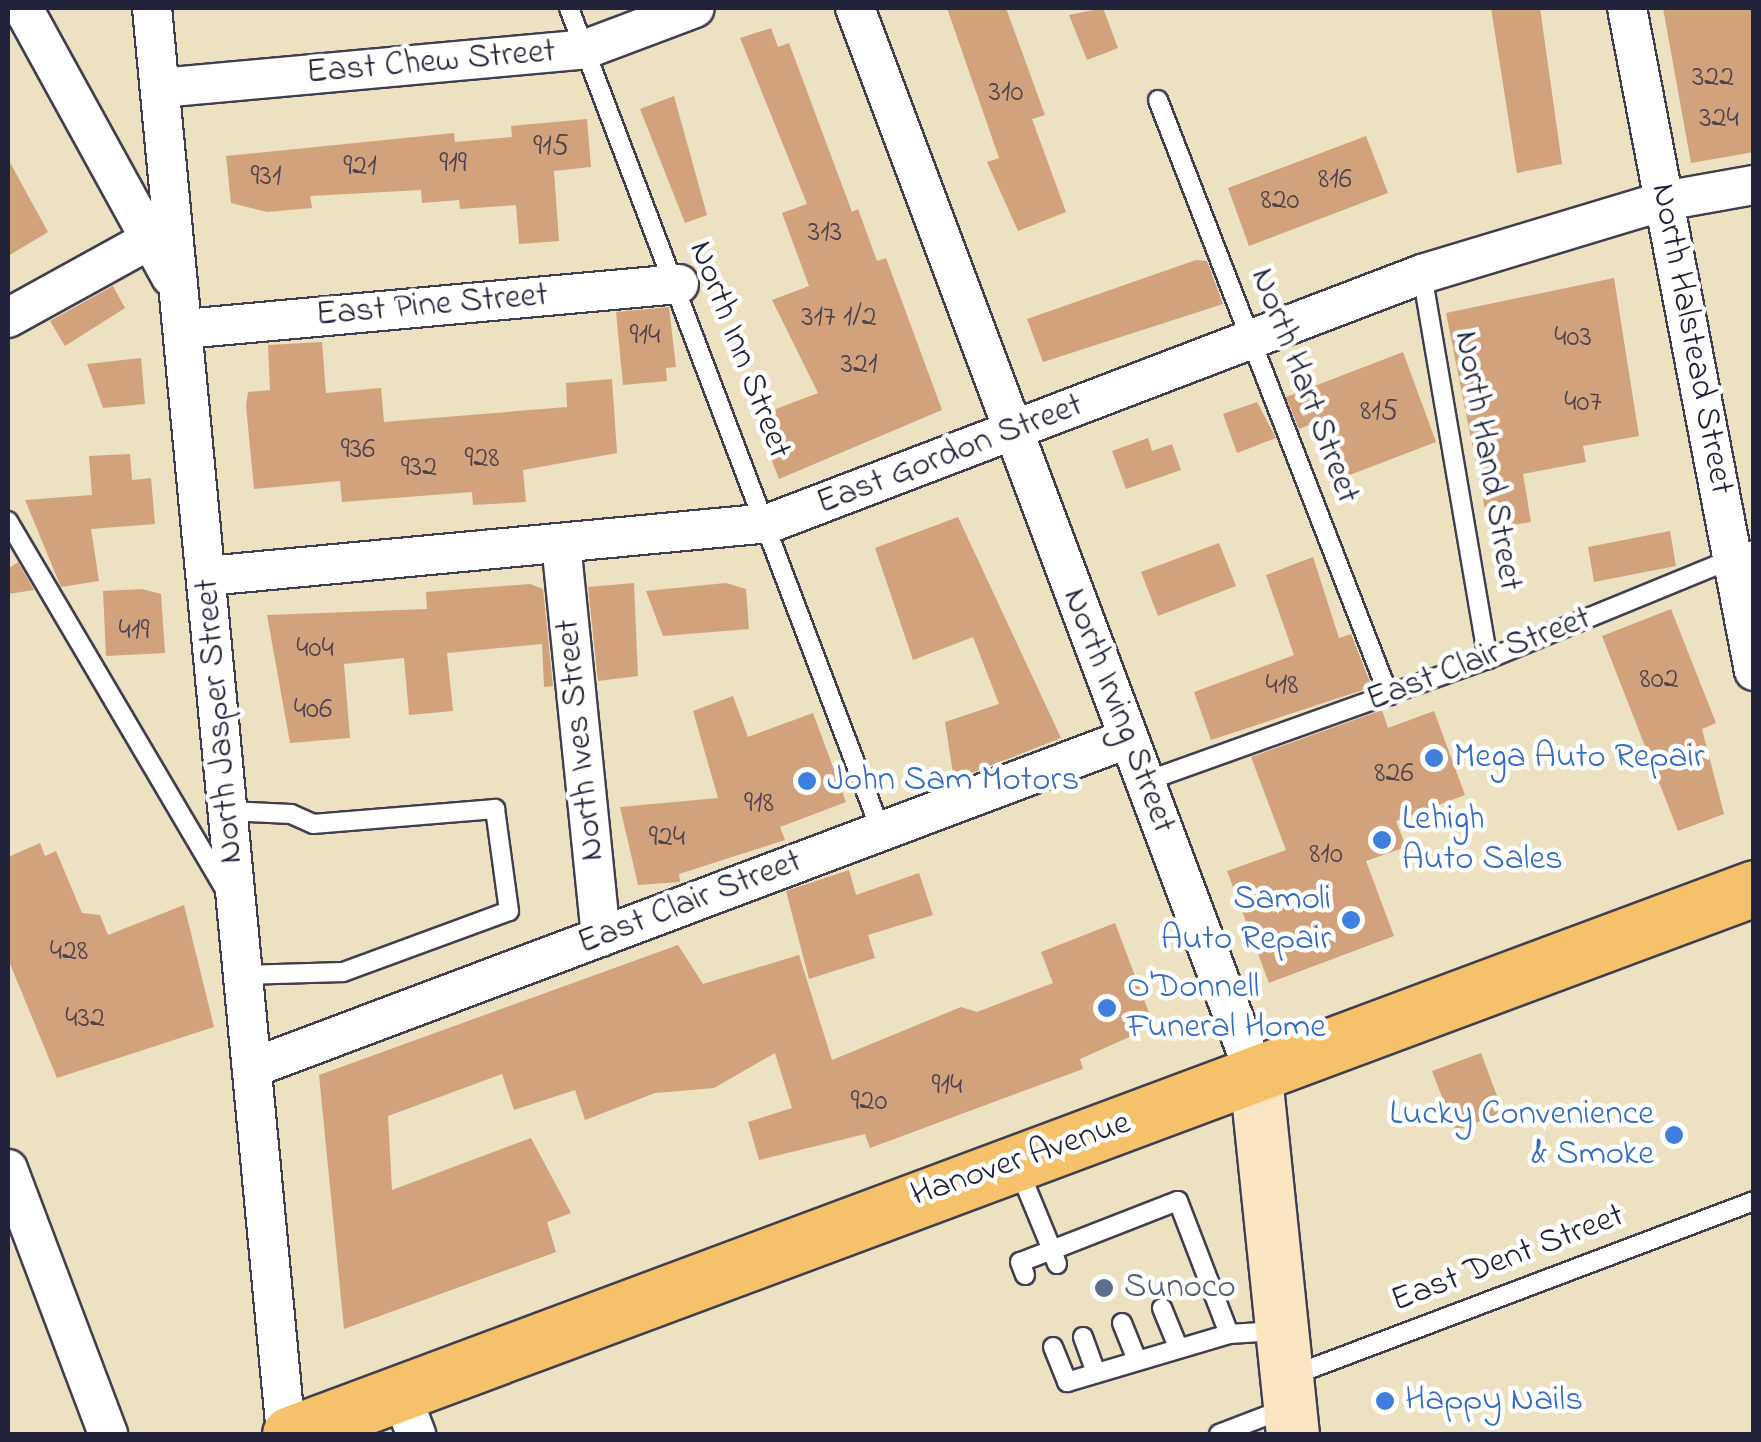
<!DOCTYPE html>
<style>
body{margin:0}
#map{position:relative;width:1761px;height:1442px;overflow:hidden;background:#ece1c0;font-family:"Indie Flower",sans-serif}
div>[style]{position:absolute}
.building>*{inset:0;background:#d2a27d}
.roads{filter:drop-shadow(2px 0 #403f4f) drop-shadow(-2px 0 #403f4f) drop-shadow(0 2px #403f4f) drop-shadow(0 -2px #403f4f)}
.service>*{height:18px;margin:-9px;padding:0 9px;transform-origin:9px;border-radius:9px;background:#fff}
.minor>*{height:38px;margin:-19px;padding:0 19px;transform-origin:19px;border-radius:19px;background:#fff}
.secondary>*{height:52px;margin:-26px;padding:0 26px;transform-origin:26px;border-radius:26px;background:#fbe6c4}
.primary>*{height:55px;margin:-27.5px;padding:0 27.5px;transform-origin:27.5px;border-radius:27.5px;background:#f6c16b}
.dots>*{width:28px;height:28px;translate:-50% -50%;box-sizing:border-box;border:5px solid #fff;border-radius:50%}
span{translate:-50% -50%;white-space:nowrap;text-align:center;line-height:1.15;-webkit-text-stroke:9px #fff;paint-order:stroke}
.number-label{font-size:30px;color:#4e424c}
.number-label span{-webkit-text-stroke-width:0}
.street-label{font-size:35px;color:#22223b}
.shop-label{font-size:35px;color:#366cbe}
.left{translate:0 -50%;text-align:left}
.right{translate:-100% -50%;text-align:right}
.service-label{font-size:35px;color:#4e5e75}
.frame{position:absolute;inset:0;border:10px solid #22223b;pointer-events:none}
</style>
<div id="map">
<div class="building">
<div style="clip-path:polygon(947px 8px,1006px 8px,1045px 115px,1032px 119px,1066px 212px,1018px 231px,987px 162px,999px 158px)"></div>
<div style="clip-path:polygon(1103px 8px,1118px 48px,1087px 60px,1069px 15px)"></div>
<div style="clip-path:polygon(1491px 8px,1540px 8px,1562px 164px,1517px 173px)"></div>
<div style="clip-path:polygon(1663px 8px,1754px 8px,1754px 152px,1691px 163px)"></div>
<div style="clip-path:polygon(771px 28px,778px 47px,789px 43px,852px 212px,858px 209px,877px 261px,886px 258px,942px 410px,779px 479px,755px 417px,818px 393px,772px 300px,809px 286px,782px 213px,807px 204px,740px 38px)"></div>
<div style="clip-path:polygon(674px 96px,707px 215px,685px 223px,640px 109px)"></div>
<div style="clip-path:polygon(587px 119px,591px 167px,554px 171px,559px 241px,519px 244px,516px 205px,460px 209px,459px 200px,422px 203px,421px 190px,310px 196px,312px 208px,267px 212px,231px 203px,226px 156px,454px 133px,455px 142px,512px 137px,511px 126px)"></div>
<div style="clip-path:polygon(1366px 136px,1388px 193px,1249px 246px,1228px 188px)"></div>
<div style="clip-path:polygon(8px 159px,48px 232px,8px 256px)"></div>
<div style="clip-path:polygon(1196px 260px,1207px 261px,1223px 304px,1043px 362px,1027px 319px)"></div>
<div style="clip-path:polygon(1614px 278px,1639px 436px,1583px 446px,1586px 462px,1523px 474px,1531px 522px,1489px 529px,1446px 313px)"></div>
<div style="clip-path:polygon(113px 286px,125px 308px,65px 346px,50px 321px)"></div>
<div style="clip-path:polygon(669px 307px,676px 367px,666px 368px,667px 381px,623px 385px,616px 312px)"></div>
<div style="clip-path:polygon(322px 342px,326px 393px,381px 388px,384px 422px,567px 407px,566px 383px,612px 379px,617px 453px,523px 470px,526px 502px,473px 505px,472px 492px,342px 502px,340px 481px,254px 489px,246px 406px,248px 392px,270px 390px,268px 345px)"></div>
<div style="clip-path:polygon(1403px 352px,1436px 442px,1334px 481px,1312px 424px,1299px 429px,1286px 397px)"></div>
<div style="clip-path:polygon(141px 358px,145px 404px,103px 408px,87px 364px)"></div>
<div style="clip-path:polygon(1257px 402px,1276px 438px,1237px 453px,1223px 414px)"></div>
<div style="clip-path:polygon(1148px 438px,1152px 451px,1172px 444px,1181px 470px,1126px 489px,1112px 451px)"></div>
<div style="clip-path:polygon(130px 454px,132px 480px,151px 478px,155px 524px,91px 529px,99px 581px,61px 587px,25px 500px,92px 495px,89px 456px)"></div>
<div style="clip-path:polygon(958px 517px,1061px 738px,954px 780px,945px 722px,999px 704px,973px 637px,913px 660px,875px 548px)"></div>
<div style="clip-path:polygon(1670px 531px,1676px 566px,1594px 582px,1588px 547px)"></div>
<div style="clip-path:polygon(1219px 543px,1236px 586px,1158px 616px,1141px 572px)"></div>
<div style="clip-path:polygon(1313px 557px,1339px 638px,1351px 634px,1372px 687px,1211px 740px,1194px 692px,1294px 655px,1266px 575px)"></div>
<div style="clip-path:polygon(18px 562px,34px 590px,8px 594px,8px 569px)"></div>
<div style="clip-path:polygon(634px 583px,638px 676px,598px 681px,588px 587px)"></div>
<div style="clip-path:polygon(726px 583px,746px 589px,749px 629px,663px 636px,646px 591px)"></div>
<div style="clip-path:polygon(530px 584px,543px 589px,553px 686px,544px 687px,542px 644px,447px 653px,453px 711px,409px 715px,404px 658px,344px 664px,350px 738px,290px 743px,267px 615px,427px 609px,426px 592px)"></div>
<div style="clip-path:polygon(142px 589px,161px 594px,165px 653px,106px 656px,103px 591px)"></div>
<div style="clip-path:polygon(1671px 609px,1716px 723px,1702px 729px,1724px 814px,1678px 831px,1602px 636px)"></div>
<div style="clip-path:polygon(733px 696px,748px 737px,813px 713px,846px 802px,780px 827px,785px 840px,679px 874px,680px 882px,638px 885px,620px 807px,718px 798px,693px 711px)"></div>
<div style="clip-path:polygon(1382px 710px,1388px 728px,1434px 711px,1465px 795px,1396px 821px,1406px 847px,1366px 861px,1394px 936px,1269px 983px,1227px 871px,1286px 850px,1251px 757px)"></div>
<div style="clip-path:polygon(40px 843px,45px 856px,56px 851px,82px 913px,100px 915px,108px 935px,184px 905px,214px 1027px,57px 1078px,8px 959px,8px 857px)"></div>
<div style="clip-path:polygon(849px 870px,856px 895px,919px 873px,933px 915px,868px 935px,875px 958px,809px 979px,786px 891px)"></div>
<div style="clip-path:polygon(1115px 923px,1154px 1026px,1080px 1059px,1083px 1069px,870px 1148px,865px 1134px,759px 1160px,748px 1122px,792px 1108px,775px 1053px,714px 1088px,655px 1093px,585px 1120px,575px 1090px,514px 1110px,502px 1074px,388px 1116px,392px 1190px,531px 1138px,571px 1213px,547px 1222px,556px 1252px,344px 1329px,319px 1075px,678px 945px,703px 984px,799px 955px,832px 1060px,961px 1007px,977px 1012px,1053px 983px,1041px 952px)"></div>
<div style="clip-path:polygon(1481px 1053px,1503px 1112px,1455px 1131px,1432px 1071px)"></div>
</div>
<div class="roads">
<div class="service">
<div style="left:569px;top:8px;width:880px;rotate:69.24deg"></div>
<div style="left:1158px;top:100px;width:639px;rotate:68.81deg"></div>
<div style="left:1422px;top:274px;width:391px;rotate:80.3deg"></div>
<div style="left:8px;top:521px;width:429px;rotate:59.5deg"></div>
<div style="left:1144px;top:782px;width:365px;rotate:-19.7deg"></div>
<div style="left:1488px;top:659px;width:287px;rotate:-22.3deg"></div>
<div style="left:228px;top:811px;width:63px;rotate:2.7deg"></div>
<div style="left:291px;top:814px;width:24px;rotate:24deg"></div>
<div style="left:313px;top:824px;width:183px;rotate:-4.7deg"></div>
<div style="left:495px;top:809px;width:103px;rotate:82.2deg"></div>
<div style="left:509px;top:911px;width:177px;rotate:159.8deg"></div>
<div style="left:343px;top:972px;width:100px;rotate:178.3deg"></div>
<div style="left:1019px;top:1170px;width:87px;rotate:67.6deg"></div>
<div style="left:1052px;top:1250px;width:34px;rotate:159deg"></div>
<div style="left:1020px;top:1262px;width:14px;rotate:69deg"></div>
<div style="left:1057px;top:1264px;width:15px;rotate:-110deg"></div>
<div style="left:1052px;top:1250px;width:135px;rotate:-21.3deg"></div>
<div style="left:1178px;top:1201px;width:142px;rotate:69deg"></div>
<div style="left:1162px;top:1308px;width:42px;rotate:67.7deg"></div>
<div style="left:1122px;top:1323px;width:40px;rotate:68deg"></div>
<div style="left:1083px;top:1337px;width:38px;rotate:70deg"></div>
<div style="left:1053px;top:1347px;width:38px;rotate:68deg"></div>
<div style="left:1067px;top:1382px;width:169px;rotate:-16.5deg"></div>
<div style="left:1229px;top:1334px;width:48px;rotate:-3.6deg"></div>
<div style="left:1291px;top:1376px;width:495px;rotate:-20.7deg"></div>
<div style="left:1219px;top:1434px;width:70px;rotate:-21deg"></div>
</div>
<div class="minor">
<div style="left:23px;top:8px;width:307px;rotate:61.2deg"></div>
<div style="left:152px;top:8px;width:1432px;rotate:84.63deg"></div>
<div style="left:855px;top:8px;width:1142px;rotate:69.44deg"></div>
<div style="left:1627px;top:8px;width:675px;rotate:79.16deg"></div>
<div style="left:160px;top:88px;width:428px;rotate:-5.2deg"></div>
<div style="left:586px;top:49px;width:116px;rotate:-20.6deg"></div>
<div style="left:8px;top:318px;width:163px;rotate:-28.9deg"></div>
<div style="left:184px;top:329px;width:497px;rotate:-5.2deg"></div>
<div style="left:561px;top:543px;width:396px;rotate:84.2deg"></div>
<div style="left:207px;top:576px;width:565px;rotate:-5.38deg"></div>
<div style="left:770px;top:523px;width:698px;rotate:-20.9deg"></div>
<div style="left:1422px;top:274px;width:253px;rotate:-16.8deg"></div>
<div style="left:1664px;top:201px;width:91px;rotate:-10.1deg"></div>
<div style="left:252px;top:1068px;width:935px;rotate:-20.61deg"></div>
<div style="left:8px;top:1169px;width:283px;rotate:69.3deg"></div>
<div style="left:400px;top:1392px;width:45px;rotate:69.1deg"></div>
</div>
<div class="secondary">
<div style="left:1256px;top:1077px;width:359px;rotate:84.1deg"></div>
</div>
<div class="primary">
<div style="left:290px;top:1434px;width:1563px;rotate:-20.45deg"></div>
</div>
</div>
<div class="dots">
<div style="left:1434px;top:758px;background:#3f7fe0"></div>
<div style="left:807px;top:781px;background:#3f7fe0"></div>
<div style="left:1382px;top:840px;background:#3f7fe0"></div>
<div style="left:1351px;top:920px;background:#3f7fe0"></div>
<div style="left:1107px;top:1008px;background:#3f7fe0"></div>
<div style="left:1674px;top:1135px;background:#3f7fe0"></div>
<div style="left:1104px;top:1288px;background:#5c6f8a"></div>
<div style="left:1385px;top:1401px;background:#3f7fe0"></div>
</div>
<div class="number-label">
<span style="left:1713px;top:78px">322</span>
<span style="left:1006px;top:93px">310</span>
<span style="left:1719px;top:119px">324</span>
<span style="left:551px;top:147px">915</span>
<span style="left:453px;top:164px">919</span>
<span style="left:360px;top:167px">921</span>
<span style="left:266px;top:177px">931</span>
<span style="left:1335px;top:180px">816</span>
<span style="left:1280px;top:201px">820</span>
<span style="left:825px;top:233px">313</span>
<span style="left:839px;top:318px">317 1/2</span>
<span style="left:645px;top:336px">914</span>
<span style="left:1573px;top:338px">403</span>
<span style="left:859px;top:365px">321</span>
<span style="left:1583px;top:403px">407</span>
<span style="left:1379px;top:412px">815</span>
<span style="left:358px;top:450px">936</span>
<span style="left:482px;top:459px">928</span>
<span style="left:419px;top:468px">932</span>
<span style="left:134px;top:631px">419</span>
<span style="left:315px;top:649px">404</span>
<span style="left:1659px;top:680px">802</span>
<span style="left:1282px;top:686px">418</span>
<span style="left:313px;top:710px">406</span>
<span style="left:1394px;top:774px">826</span>
<span style="left:759px;top:804px">918</span>
<span style="left:667px;top:838px">924</span>
<span style="left:1326px;top:855px">810</span>
<span style="left:69px;top:952px">428</span>
<span style="left:85px;top:1019px">432</span>
<span style="left:947px;top:1086px">914</span>
<span style="left:869px;top:1102px">920</span>
</div>
<div class="street-label">
<span style="left:431px;top:63px;rotate:-5deg">East Chew Street</span>
<span style="left:432px;top:306px;rotate:-5deg">East Pine Street</span>
<span style="left:1691px;top:339px;rotate:79deg">North Halstead Street</span>
<span style="left:739px;top:350px;rotate:69deg">North Inn Street</span>
<span style="left:1304px;top:386px;rotate:69deg">North Hart Street</span>
<span style="left:950px;top:455px;rotate:-21deg">East Gordon Street</span>
<span style="left:1487px;top:461px;rotate:80deg">North Hand Street</span>
<span style="left:1479px;top:660px;rotate:-21deg">East Clair Street</span>
<span style="left:1118px;top:711px;rotate:69deg">North Irving Street</span>
<span style="left:220px;top:721px;rotate:-95deg">North Jasper Street</span>
<span style="left:581px;top:740px;rotate:-96deg">North Ives Street</span>
<span style="left:690px;top:903px;rotate:-21deg">East Clair Street</span>
<span style="left:1021px;top:1160px;rotate:-19deg">Hanover Avenue</span>
<span style="left:1508px;top:1259px;rotate:-21deg">East Dent Street</span>
</div>
<div class="shop-label">
<span class="left" style="left:1454px;top:758px">Mega Auto Repair</span>
<span class="left" style="left:827px;top:781px">John Sam Motors</span>
<span class="left" style="left:1402px;top:840px">Lehigh<br>Auto Sales</span>
<span class="right" style="left:1331px;top:920px">Samoli<br>Auto Repair</span>
<span class="left" style="left:1127px;top:1008px">O'Donnell<br>Funeral Home</span>
<span class="right" style="left:1654px;top:1135px">Lucky Convenience<br>&amp; Smoke</span>
<span class="left" style="left:1405px;top:1401px">Happy Nails</span>
</div>
<div class="service-label">
<span class="left" style="left:1124px;top:1288px">Sunoco</span>
</div>
<div class="frame"></div>
</div>
